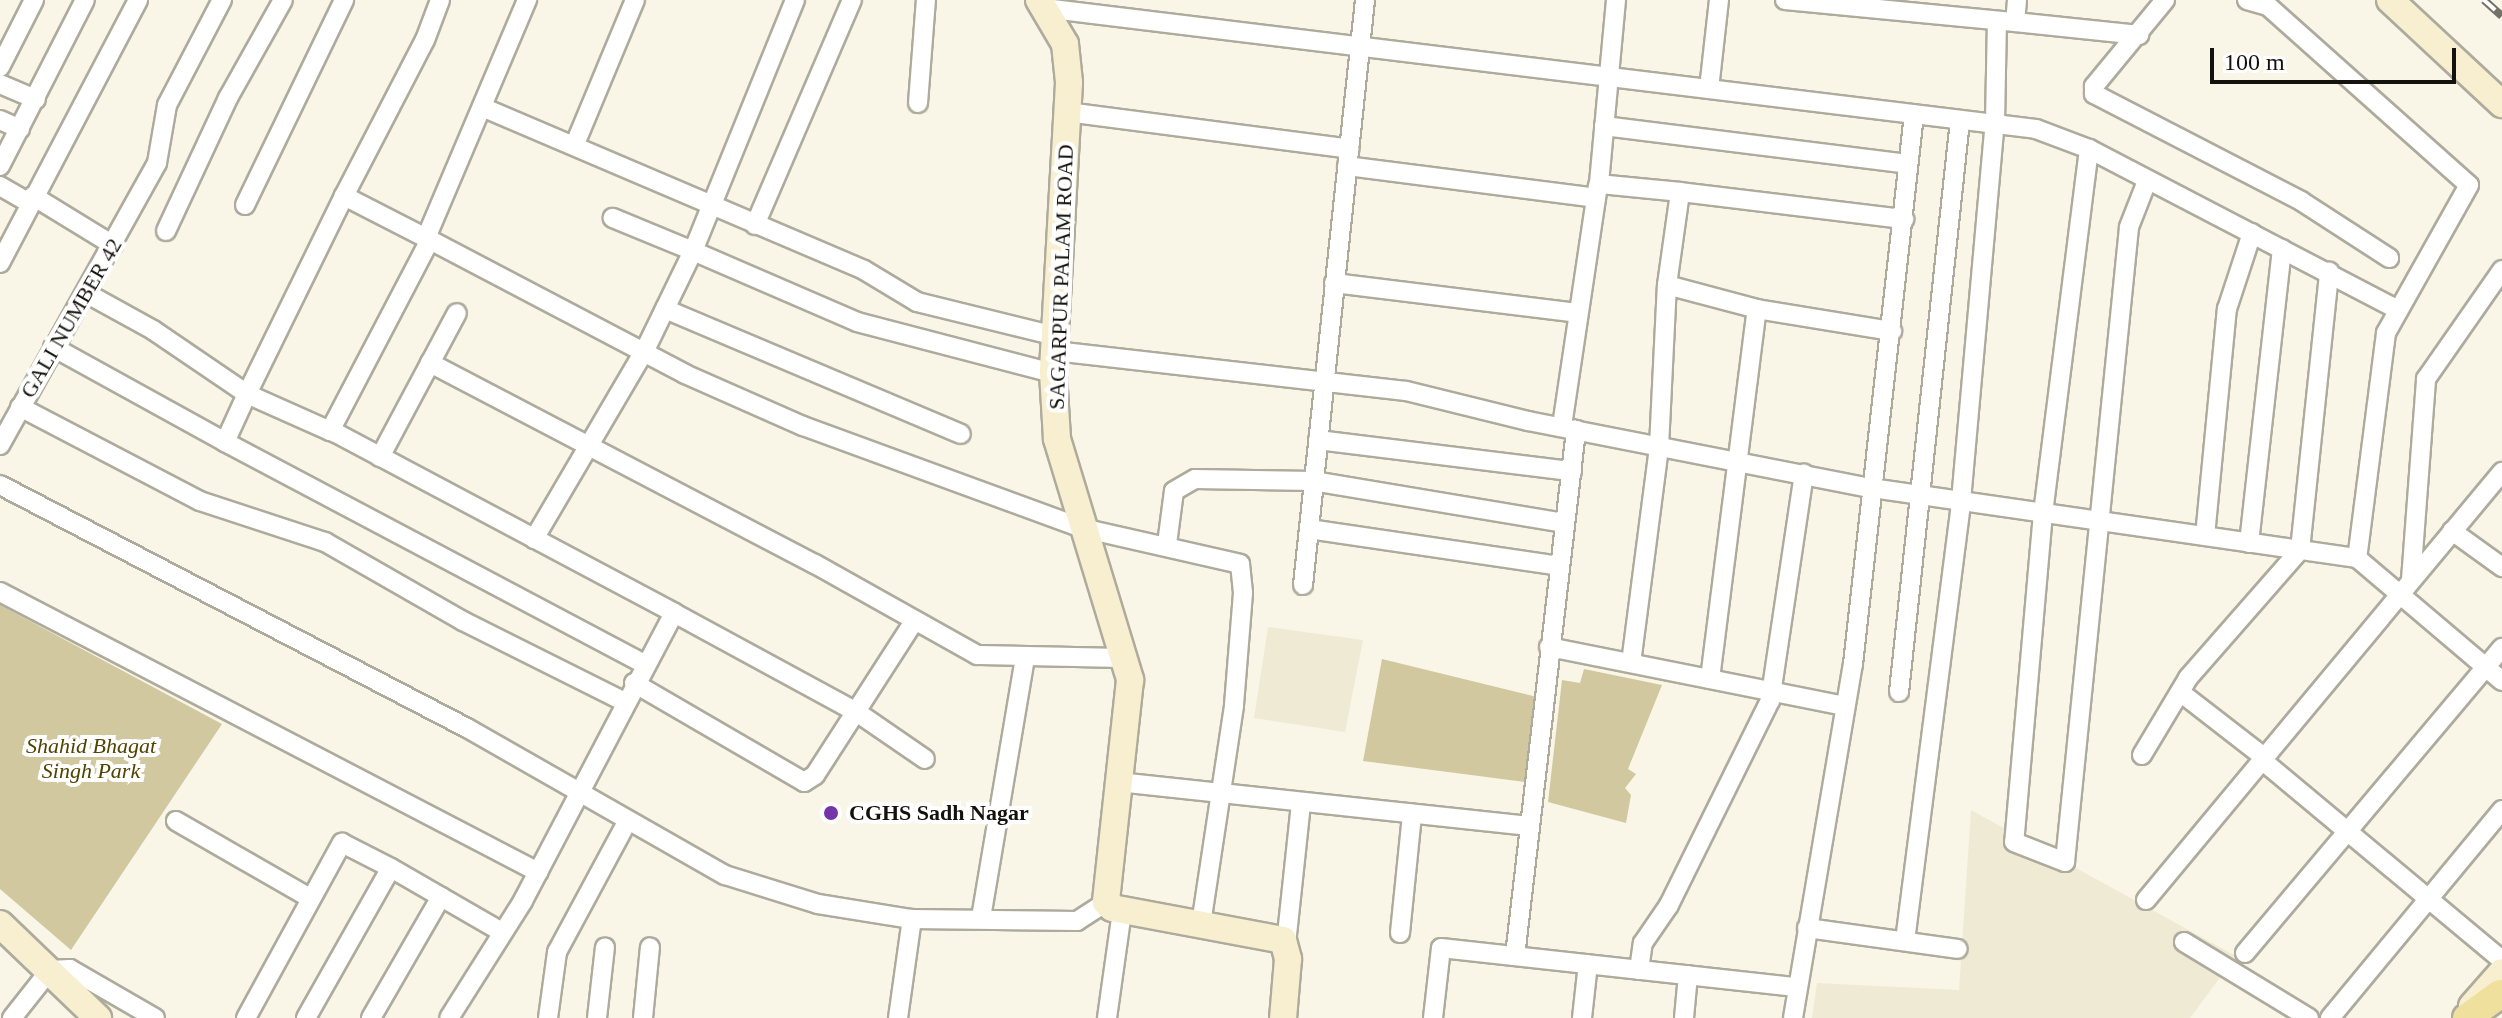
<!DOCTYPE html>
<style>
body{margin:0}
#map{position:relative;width:2502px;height:1018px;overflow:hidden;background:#f9f6e7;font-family:"Times New Roman",serif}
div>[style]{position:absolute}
.built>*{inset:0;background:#efead4}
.green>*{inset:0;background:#d1c8a0}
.roads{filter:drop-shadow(2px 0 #aeab9d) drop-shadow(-2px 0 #aeab9d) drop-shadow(0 2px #aeab9d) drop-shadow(0 -2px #aeab9d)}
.street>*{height:18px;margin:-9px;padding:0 9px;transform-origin:9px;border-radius:9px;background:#fff}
.secondary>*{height:26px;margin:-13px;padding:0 13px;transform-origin:13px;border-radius:13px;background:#f7efcf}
.primary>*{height:28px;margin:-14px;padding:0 14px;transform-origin:14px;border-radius:14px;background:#efe09e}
.rail>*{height:8px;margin-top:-4px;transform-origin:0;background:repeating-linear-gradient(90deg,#fff 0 15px,#737168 0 30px);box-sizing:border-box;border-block:2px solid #737168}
.dots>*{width:22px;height:22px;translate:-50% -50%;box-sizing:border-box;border:4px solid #fff;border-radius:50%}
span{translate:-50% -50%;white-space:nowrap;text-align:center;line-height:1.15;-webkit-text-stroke:8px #fff;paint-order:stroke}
.street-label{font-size:22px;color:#13120d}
.park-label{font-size:22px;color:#514300;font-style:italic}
.poi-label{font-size:22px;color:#13120d;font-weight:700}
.left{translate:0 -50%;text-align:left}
.scale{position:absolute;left:2210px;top:48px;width:246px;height:36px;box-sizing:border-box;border:4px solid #13120d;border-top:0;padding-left:10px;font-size:24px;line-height:28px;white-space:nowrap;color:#13120d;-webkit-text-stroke:6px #fff;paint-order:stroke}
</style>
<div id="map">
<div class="built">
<div style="clip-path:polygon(1268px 627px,1363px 640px,1345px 732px,1254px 718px)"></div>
<div style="clip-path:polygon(1971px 810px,2065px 862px,2236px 956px,2190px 1018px,1812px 1018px,1817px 983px,1959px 990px)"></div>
</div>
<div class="green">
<div style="clip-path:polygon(0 605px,222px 724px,71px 950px,0 889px)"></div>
<div style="clip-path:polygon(1382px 659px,1537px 697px,1525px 782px,1363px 761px)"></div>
<div style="clip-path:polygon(1584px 669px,1662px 685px,1628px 769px,1636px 774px,1625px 788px,1631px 795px,1626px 823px,1548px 802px,1562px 680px,1580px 683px)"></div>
</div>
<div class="roads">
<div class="street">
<div style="left:795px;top:0;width:271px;rotate:112.1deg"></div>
<div style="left:693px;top:251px;width:179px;rotate:23.4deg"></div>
<div style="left:857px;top:322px;width:203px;rotate:14.6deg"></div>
<div style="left:1616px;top:0;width:185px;rotate:95.3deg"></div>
<div style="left:1599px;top:184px;width:81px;rotate:5.6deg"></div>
<div style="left:1785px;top:0;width:231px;rotate:5.5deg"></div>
<div style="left:2017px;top:0;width:22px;rotate:95deg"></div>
<div style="left:2015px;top:22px;width:125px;rotate:6deg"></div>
<div style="left:2165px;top:0;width:112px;rotate:129.5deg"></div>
<div style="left:2094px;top:86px;width:8px;rotate:90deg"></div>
<div style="left:2094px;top:94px;width:233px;rotate:27.3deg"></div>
<div style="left:2301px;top:201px;width:105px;rotate:32.9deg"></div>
<div style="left:2247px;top:0;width:22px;rotate:16deg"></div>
<div style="left:2268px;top:6px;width:269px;rotate:41.7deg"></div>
<div style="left:2469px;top:185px;width:170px;rotate:119.3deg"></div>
<div style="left:2386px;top:333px;width:227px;rotate:97.3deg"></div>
<div style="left:1044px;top:8px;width:999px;rotate:6.95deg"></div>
<div style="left:2036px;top:129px;width:57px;rotate:20.7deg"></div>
<div style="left:2089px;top:149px;width:347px;rotate:27.5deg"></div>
<div style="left:0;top:67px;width:75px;rotate:-63.1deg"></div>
<div style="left:0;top:84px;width:39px;rotate:23deg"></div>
<div style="left:1709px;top:89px;width:90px;rotate:-83.6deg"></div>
<div style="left:918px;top:103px;width:103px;rotate:-85.6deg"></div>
<div style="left:482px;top:107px;width:415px;rotate:23.1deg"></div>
<div style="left:864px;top:270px;width:62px;rotate:31.1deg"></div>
<div style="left:917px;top:302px;width:142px;rotate:13.8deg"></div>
<div style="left:1067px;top:112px;width:285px;rotate:7.4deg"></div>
<div style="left:0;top:120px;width:22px;rotate:24deg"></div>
<div style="left:1604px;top:126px;width:306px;rotate:7.1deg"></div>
<div style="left:575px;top:144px;width:156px;rotate:-67.4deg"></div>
<div style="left:2089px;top:149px;width:367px;rotate:97.2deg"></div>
<div style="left:2043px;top:513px;width:330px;rotate:95deg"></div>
<div style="left:2014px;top:842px;width:55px;rotate:21.4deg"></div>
<div style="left:2065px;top:862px;width:638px;rotate:-84.24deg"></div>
<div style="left:2129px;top:227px;width:49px;rotate:-68.6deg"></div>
<div style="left:0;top:166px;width:186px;rotate:-62.9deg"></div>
<div style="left:1347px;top:166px;width:251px;rotate:7.3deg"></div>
<div style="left:0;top:186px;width:34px;rotate:30deg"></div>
<div style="left:33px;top:196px;width:94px;rotate:31.5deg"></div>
<div style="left:344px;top:196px;width:176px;rotate:-62.6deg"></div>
<div style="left:425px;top:40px;width:43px;rotate:-69.4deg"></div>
<div style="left:245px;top:205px;width:228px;rotate:-64.2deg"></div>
<div style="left:755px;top:225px;width:245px;rotate:-66.7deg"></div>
<div style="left:166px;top:231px;width:147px;rotate:-65deg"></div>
<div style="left:228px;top:98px;width:112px;rotate:-60.7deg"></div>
<div style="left:426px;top:238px;width:259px;rotate:-67deg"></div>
<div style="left:430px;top:240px;width:288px;rotate:27.7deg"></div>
<div style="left:685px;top:374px;width:129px;rotate:23.8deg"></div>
<div style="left:803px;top:426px;width:297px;rotate:20.1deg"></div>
<div style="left:1082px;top:528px;width:162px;rotate:12.8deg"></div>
<div style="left:1240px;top:564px;width:29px;rotate:84deg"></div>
<div style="left:1243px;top:593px;width:113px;rotate:94.6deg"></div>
<div style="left:1234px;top:706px;width:221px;rotate:98.6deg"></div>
<div style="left:0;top:263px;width:297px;rotate:-62.3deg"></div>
<div style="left:1334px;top:283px;width:245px;rotate:7deg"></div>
<div style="left:1667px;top:285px;width:93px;rotate:14.9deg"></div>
<div style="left:86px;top:293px;width:77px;rotate:28.9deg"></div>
<div style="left:153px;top:330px;width:114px;rotate:34.2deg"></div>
<div style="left:247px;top:394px;width:53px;rotate:114.6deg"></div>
<div style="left:225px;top:442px;width:474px;rotate:27.9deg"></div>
<div style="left:665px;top:309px;width:321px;rotate:22.9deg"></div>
<div style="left:53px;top:347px;width:196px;rotate:28.9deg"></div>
<div style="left:1055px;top:351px;width:353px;rotate:6.5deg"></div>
<div style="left:1406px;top:391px;width:126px;rotate:13.8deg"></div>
<div style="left:1528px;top:421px;width:349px;rotate:11.1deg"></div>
<div style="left:1871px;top:488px;width:491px;rotate:8.2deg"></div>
<div style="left:2357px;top:558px;width:190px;rotate:40.3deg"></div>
<div style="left:430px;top:363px;width:434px;rotate:27.6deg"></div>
<div style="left:815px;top:564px;width:186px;rotate:29.3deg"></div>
<div style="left:977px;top:655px;width:148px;rotate:1.2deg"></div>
<div style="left:20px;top:407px;width:203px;rotate:27.6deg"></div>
<div style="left:200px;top:501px;width:132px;rotate:18.2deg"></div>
<div style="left:325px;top:542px;width:159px;rotate:29.8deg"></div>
<div style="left:463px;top:621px;width:181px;rotate:26.6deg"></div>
<div style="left:1562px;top:426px;width:243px;rotate:-81.5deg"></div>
<div style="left:330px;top:431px;width:216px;rotate:-62.4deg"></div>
<div style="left:430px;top:240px;width:97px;rotate:-152.9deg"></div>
<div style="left:344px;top:196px;width:220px;rotate:116.1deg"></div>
<div style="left:247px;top:394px;width:91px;rotate:24deg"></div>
<div style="left:330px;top:431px;width:6px;rotate:18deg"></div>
<div style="left:336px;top:433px;width:383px;rotate:28deg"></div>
<div style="left:674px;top:613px;width:325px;rotate:117.7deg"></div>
<div style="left:523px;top:901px;width:138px;rotate:122.3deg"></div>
<div style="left:1318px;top:440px;width:256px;rotate:7deg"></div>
<div style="left:0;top:445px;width:323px;rotate:-60.9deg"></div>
<div style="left:157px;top:163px;width:59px;rotate:-80.2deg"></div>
<div style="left:167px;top:105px;width:119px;rotate:-62.4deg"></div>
<div style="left:380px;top:457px;width:163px;rotate:-61.9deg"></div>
<div style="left:0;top:485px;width:526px;rotate:27.49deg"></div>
<div style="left:467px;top:728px;width:297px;rotate:29.7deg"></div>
<div style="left:725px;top:875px;width:97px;rotate:17.3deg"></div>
<div style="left:818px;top:904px;width:95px;rotate:9.1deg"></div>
<div style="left:912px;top:919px;width:165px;rotate:0.7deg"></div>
<div style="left:1077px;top:921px;width:35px;rotate:-33deg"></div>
<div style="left:1309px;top:529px;width:253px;rotate:8.4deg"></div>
<div style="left:2452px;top:531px;width:62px;rotate:35.8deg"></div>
<div style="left:2205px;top:536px;width:228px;rotate:-84.5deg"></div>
<div style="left:2227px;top:309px;width:80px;rotate:-71.8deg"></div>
<div style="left:534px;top:539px;width:219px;rotate:-59.6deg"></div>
<div style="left:645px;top:350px;width:110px;rotate:-64.1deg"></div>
<div style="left:693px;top:251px;width:87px;rotate:-157.6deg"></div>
<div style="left:2249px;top:543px;width:296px;rotate:-83.6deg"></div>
<div style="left:1167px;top:544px;width:53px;rotate:-82.5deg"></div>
<div style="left:1174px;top:491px;width:24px;rotate:-30deg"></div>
<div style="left:1195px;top:479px;width:118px;rotate:1deg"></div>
<div style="left:1313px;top:481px;width:254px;rotate:9.5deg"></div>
<div style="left:2411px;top:580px;width:202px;rotate:-85.7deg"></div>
<div style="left:2426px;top:379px;width:133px;rotate:-55.1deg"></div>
<div style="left:1303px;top:585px;width:588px;rotate:-83.95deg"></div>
<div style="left:0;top:592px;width:607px;rotate:27.49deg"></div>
<div style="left:674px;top:613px;width:209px;rotate:28.5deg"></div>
<div style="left:858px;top:713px;width:81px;rotate:34.5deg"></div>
<div style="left:1549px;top:647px;width:302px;rotate:11.3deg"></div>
<div style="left:1631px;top:663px;width:218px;rotate:-82.6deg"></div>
<div style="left:1659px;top:447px;width:162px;rotate:-87.2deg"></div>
<div style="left:1667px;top:285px;width:94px;rotate:-82deg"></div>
<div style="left:1680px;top:192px;width:226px;rotate:6.9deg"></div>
<div style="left:1710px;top:679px;width:373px;rotate:-82.8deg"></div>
<div style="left:1757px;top:309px;width:137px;rotate:9.3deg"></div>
<div style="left:634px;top:683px;width:197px;rotate:30.2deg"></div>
<div style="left:804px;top:782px;width:13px;rotate:-32deg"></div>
<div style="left:815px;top:775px;width:184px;rotate:-57.2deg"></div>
<div style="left:1899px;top:692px;width:575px;rotate:-83.91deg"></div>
<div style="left:2180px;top:692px;width:108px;rotate:37.8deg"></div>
<div style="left:2142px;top:755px;width:90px;rotate:-59.1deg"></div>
<div style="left:2188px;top:678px;width:170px;rotate:-48.8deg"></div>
<div style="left:2300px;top:550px;width:280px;rotate:-84deg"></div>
<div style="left:2263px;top:761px;width:311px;rotate:39.8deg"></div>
<div style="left:1118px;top:782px;width:414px;rotate:6.1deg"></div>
<div style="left:176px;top:821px;width:155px;rotate:29.9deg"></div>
<div style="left:2146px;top:900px;width:557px;rotate:-50.25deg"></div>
<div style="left:981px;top:918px;width:263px;rotate:-80.4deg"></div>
<div style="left:1807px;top:928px;width:152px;rotate:7.9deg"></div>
<div style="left:1400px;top:933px;width:120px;rotate:-84.2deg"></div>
<div style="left:1905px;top:941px;width:444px;rotate:-82.7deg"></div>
<div style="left:1961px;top:501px;width:380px;rotate:-84.9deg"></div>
<div style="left:1995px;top:123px;width:102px;rotate:-88.9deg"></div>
<div style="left:2184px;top:942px;width:146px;rotate:31.3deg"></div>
<div style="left:1286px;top:944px;width:142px;rotate:-83.9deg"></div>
<div style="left:2245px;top:953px;width:399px;rotate:-49.9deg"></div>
<div style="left:1515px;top:956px;width:530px;rotate:-83.38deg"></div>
<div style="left:1639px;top:970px;width:27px;rotate:-82deg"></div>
<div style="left:1643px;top:943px;width:46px;rotate:-55.6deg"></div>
<div style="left:1669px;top:905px;width:228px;rotate:-63.7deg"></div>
<div style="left:1770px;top:701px;width:230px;rotate:-81.5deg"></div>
<div style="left:12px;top:1018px;width:61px;rotate:-51.6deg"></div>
<div style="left:50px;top:970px;width:20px;rotate:-3deg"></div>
<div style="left:70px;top:969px;width:98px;rotate:30deg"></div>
<div style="left:246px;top:1018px;width:200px;rotate:-61.3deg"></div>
<div style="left:342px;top:843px;width:55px;rotate:27deg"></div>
<div style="left:306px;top:1018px;width:172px;rotate:-60.5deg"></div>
<div style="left:391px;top:868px;width:128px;rotate:30deg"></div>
<div style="left:371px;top:1018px;width:140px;rotate:-60deg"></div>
<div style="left:548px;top:1018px;width:67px;rotate:-82.2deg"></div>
<div style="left:557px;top:952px;width:148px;rotate:-61.7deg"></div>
<div style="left:597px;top:1018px;width:71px;rotate:-83.6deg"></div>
<div style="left:643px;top:1018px;width:71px;rotate:-84.4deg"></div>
<div style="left:898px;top:1018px;width:100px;rotate:-82deg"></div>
<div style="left:1107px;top:1018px;width:108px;rotate:-82deg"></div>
<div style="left:1433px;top:1018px;width:70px;rotate:-83.5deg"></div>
<div style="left:1441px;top:948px;width:357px;rotate:6.3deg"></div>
<div style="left:1582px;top:1018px;width:54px;rotate:-83.7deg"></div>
<div style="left:1684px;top:1018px;width:43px;rotate:-84.7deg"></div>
<div style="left:1793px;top:1018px;width:359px;rotate:-80.4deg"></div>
<div style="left:1853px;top:664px;width:553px;rotate:-83.67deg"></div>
<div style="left:2330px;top:1018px;width:270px;rotate:-50.4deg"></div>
</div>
<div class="secondary">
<div style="left:1039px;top:0;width:51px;rotate:59.4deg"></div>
<div style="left:1065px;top:44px;width:39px;rotate:84deg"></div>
<div style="left:1069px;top:83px;width:290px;rotate:93.2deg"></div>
<div style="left:1053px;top:373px;width:66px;rotate:86.5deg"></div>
<div style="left:1057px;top:439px;width:252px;rotate:73.1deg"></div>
<div style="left:1130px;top:680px;width:223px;rotate:96.2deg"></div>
<div style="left:1106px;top:902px;width:8px;rotate:45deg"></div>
<div style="left:1112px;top:908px;width:174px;rotate:10.6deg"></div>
<div style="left:1283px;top:940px;width:20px;rotate:75deg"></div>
<div style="left:1288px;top:959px;width:59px;rotate:94.8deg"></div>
<div style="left:2390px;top:0;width:153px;rotate:42.9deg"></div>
<div style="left:0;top:924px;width:136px;rotate:43.8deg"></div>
<div style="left:2472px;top:1006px;width:45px;rotate:-48.6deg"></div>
</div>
<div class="primary">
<div style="left:2467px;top:1018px;width:41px;rotate:-36deg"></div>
</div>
</div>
<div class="rail">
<div style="left:2484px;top:0;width:24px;rotate:42deg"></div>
</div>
<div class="dots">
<div style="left:831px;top:813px;background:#7634a9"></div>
</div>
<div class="street-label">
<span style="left:1061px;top:277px;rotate:-88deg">SAGARPUR PALAM ROAD</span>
<span style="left:71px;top:318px;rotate:-60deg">GALI NUMBER 42</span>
</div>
<div class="park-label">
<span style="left:91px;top:758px">Shahid Bhagat<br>Singh Park</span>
</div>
<div class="poi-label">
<span class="left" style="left:849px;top:813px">CGHS Sadh Nagar</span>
</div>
<div class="scale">100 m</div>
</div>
